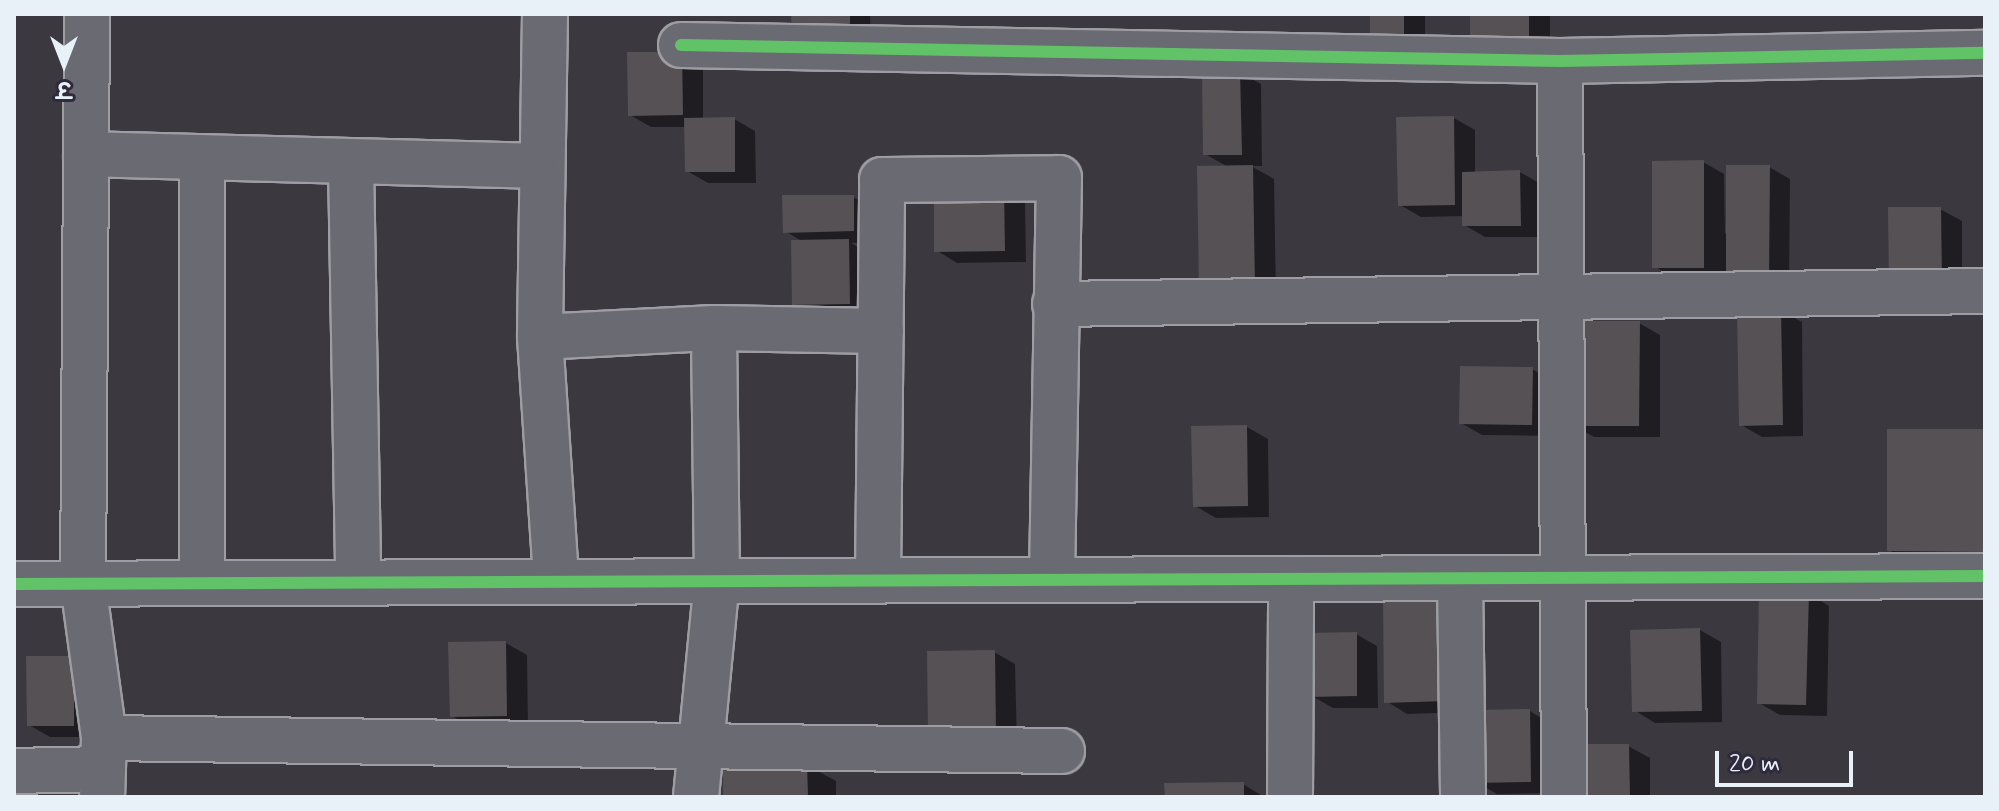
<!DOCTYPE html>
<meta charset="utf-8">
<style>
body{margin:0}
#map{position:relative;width:1999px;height:811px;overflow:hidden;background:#3c3840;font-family:Mynerve,"Playpen Sans Deva",sans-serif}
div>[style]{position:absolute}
.shadow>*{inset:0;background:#0007}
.building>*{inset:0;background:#555154}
.roads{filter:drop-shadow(2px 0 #9d9da2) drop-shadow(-2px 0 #9d9da2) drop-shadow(0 2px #9d9da2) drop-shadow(0 -2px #9d9da2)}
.minor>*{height:44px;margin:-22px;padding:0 22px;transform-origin:22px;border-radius:22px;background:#6a6b72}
.cycleway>*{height:12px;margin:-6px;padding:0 6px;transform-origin:6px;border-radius:6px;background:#61c268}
span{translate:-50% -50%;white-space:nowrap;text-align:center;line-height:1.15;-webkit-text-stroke:8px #2f2a3d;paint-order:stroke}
.frame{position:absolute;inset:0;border:16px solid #e8f1f8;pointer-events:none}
.north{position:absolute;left:24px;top:24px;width:80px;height:80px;-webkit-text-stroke:6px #2f2a3d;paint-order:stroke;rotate:180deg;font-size:22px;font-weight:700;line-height:32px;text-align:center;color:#e8f1f8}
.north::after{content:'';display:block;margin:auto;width:28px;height:36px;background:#e8f1f8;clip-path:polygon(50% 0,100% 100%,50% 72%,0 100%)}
.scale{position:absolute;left:1715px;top:751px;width:138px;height:36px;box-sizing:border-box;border:4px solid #e8f1f8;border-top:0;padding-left:10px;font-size:24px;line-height:28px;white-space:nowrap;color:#e8f1f8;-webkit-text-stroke:6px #2f2a3d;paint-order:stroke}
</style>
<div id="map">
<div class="shadow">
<div style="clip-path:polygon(793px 14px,870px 14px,871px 46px)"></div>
<div style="clip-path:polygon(1372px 14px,1425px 14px,1425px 63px)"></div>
<div style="clip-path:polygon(1472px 14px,1550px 14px,1550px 62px)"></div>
<div style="clip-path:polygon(629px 54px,703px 66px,703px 119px,734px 119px,755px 131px,756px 183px,708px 183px,687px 171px,686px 127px,651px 127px,630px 115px)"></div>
<div style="clip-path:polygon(1240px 72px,1261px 84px,1262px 166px,1251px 166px,1274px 179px,1276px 298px,1222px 299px,1228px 167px,1205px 154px)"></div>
<div style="clip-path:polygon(1454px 118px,1475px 130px,1475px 173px,1520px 172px,1541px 184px,1541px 237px,1485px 237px,1464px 225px,1464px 216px,1421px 217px,1400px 205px)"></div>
<div style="clip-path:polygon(1703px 162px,1724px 174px,1725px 234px,1769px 167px,1790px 179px,1789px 291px,1675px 279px,1654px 266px)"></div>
<div style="clip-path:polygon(1004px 190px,1025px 202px,1026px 262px,957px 263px,936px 250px)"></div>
<div style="clip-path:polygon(853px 197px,874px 209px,875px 242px,851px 243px,870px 254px,871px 315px,815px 316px,794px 304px,803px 242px,785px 231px)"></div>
<div style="clip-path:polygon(1940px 209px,1962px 221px,1962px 293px,1912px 294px)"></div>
<div style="clip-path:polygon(1780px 310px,1802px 322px,1803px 436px,1762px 437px,1741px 425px)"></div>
<div style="clip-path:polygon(1639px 323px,1660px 335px,1660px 437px,1594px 437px,1573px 425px)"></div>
<div style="clip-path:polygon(1532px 369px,1553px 381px,1553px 436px,1482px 435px,1461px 423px)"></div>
<div style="clip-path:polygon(1247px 427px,1268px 439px,1269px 517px,1216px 518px,1195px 506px)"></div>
<div style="clip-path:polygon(1985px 431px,1985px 567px,1918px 567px,1889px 550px)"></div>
<div style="clip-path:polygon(1808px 593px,1829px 606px,1827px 716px,1780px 715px,1759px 703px)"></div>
<div style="clip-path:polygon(1385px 596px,1467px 712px,1407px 714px,1386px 701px)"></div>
<div style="clip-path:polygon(1700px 630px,1721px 642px,1722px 722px,1655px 723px,1634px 710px)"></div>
<div style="clip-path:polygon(1356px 634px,1377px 646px,1378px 708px,1333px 708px,1312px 696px)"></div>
<div style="clip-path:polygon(506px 643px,527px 655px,528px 727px,473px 728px,452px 716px)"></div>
<div style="clip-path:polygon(994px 652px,1015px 664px,1017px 745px,951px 745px)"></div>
<div style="clip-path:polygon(73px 658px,95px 737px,50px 737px,29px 725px)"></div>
<div style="clip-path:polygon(1530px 711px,1551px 724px,1552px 793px,1497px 794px,1476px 782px)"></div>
<div style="clip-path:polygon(1628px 746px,1650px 758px,1650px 797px,1582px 797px)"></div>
<div style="clip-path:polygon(807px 765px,836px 781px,836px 797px,725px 797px)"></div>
<div style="clip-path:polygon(1243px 784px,1264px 797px,1167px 797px)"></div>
</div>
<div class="building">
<div style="clip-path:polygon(791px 14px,850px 14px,850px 35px,792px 36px)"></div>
<div style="clip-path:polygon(1370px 14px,1404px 14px,1404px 52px,1370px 52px)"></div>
<div style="clip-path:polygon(1470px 14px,1529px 14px,1529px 51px,1470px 50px)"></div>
<div style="clip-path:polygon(627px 52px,682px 52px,683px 115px,628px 116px)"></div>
<div style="clip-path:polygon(1202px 70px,1240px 70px,1242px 155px,1203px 155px)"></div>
<div style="clip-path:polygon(1454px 116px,1455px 205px,1398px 206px,1396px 117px)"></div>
<div style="clip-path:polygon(735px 117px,735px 172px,685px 172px,684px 118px)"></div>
<div style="clip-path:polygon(1704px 160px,1704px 268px,1652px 268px,1652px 161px)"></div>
<div style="clip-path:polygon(1253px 165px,1255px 287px,1199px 288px,1197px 166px)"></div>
<div style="clip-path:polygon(1726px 165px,1770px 165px,1769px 280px,1726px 280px)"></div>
<div style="clip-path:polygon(1520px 170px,1521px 226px,1462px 226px,1462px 172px)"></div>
<div style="clip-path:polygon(934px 188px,1004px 188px,1005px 251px,934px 252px)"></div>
<div style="clip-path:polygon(782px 195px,854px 195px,854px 231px,783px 233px)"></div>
<div style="clip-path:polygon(1888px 207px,1941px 207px,1942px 282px,1889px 283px)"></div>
<div style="clip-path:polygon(849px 239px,850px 304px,792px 305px,791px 240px)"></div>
<div style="clip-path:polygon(1781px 308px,1783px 425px,1739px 426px,1737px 309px)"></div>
<div style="clip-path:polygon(1572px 321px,1640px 321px,1639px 426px,1571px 426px)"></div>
<div style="clip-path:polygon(1460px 366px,1533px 367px,1532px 425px,1459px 424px)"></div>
<div style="clip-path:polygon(1247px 425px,1248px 506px,1193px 507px,1191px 426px)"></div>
<div style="clip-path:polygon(1887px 429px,1985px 429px,1985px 552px,1887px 551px)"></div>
<div style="clip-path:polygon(1759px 591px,1809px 591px,1806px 705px,1757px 704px)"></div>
<div style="clip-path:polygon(1445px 593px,1446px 701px,1384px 703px,1383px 594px)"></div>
<div style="clip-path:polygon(1700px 628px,1702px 711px,1632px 712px,1630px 630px)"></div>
<div style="clip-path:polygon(1357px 632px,1357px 696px,1310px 697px,1309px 633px)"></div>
<div style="clip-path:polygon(506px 641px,507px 716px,450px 717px,448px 642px)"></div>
<div style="clip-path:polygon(995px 650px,996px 734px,928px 734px,927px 651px)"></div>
<div style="clip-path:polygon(26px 656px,74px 656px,74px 726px,27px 726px)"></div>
<div style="clip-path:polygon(1530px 709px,1531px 782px,1474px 783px,1474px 710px)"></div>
<div style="clip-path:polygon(1579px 744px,1629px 744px,1630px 797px,1580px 797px)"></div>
<div style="clip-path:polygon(723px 763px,807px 763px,808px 797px,723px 797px)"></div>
<div style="clip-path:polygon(1244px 782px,1244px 797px,1165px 797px,1164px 783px)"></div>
</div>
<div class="roads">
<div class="minor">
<div style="left:87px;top:14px;width:570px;rotate:90.4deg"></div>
<div style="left:83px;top:584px;width:155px;rotate:82.2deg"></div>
<div style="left:104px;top:738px;width:59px;rotate:91.9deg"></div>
<div style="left:545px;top:14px;width:323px;rotate:90.9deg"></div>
<div style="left:540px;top:337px;width:243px;rotate:86.2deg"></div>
<div style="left:681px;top:45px;width:879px;rotate:1.04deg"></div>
<div style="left:1560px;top:61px;width:425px;rotate:-1.1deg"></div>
<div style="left:1560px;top:61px;width:736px;rotate:89.69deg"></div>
<div style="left:86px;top:154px;width:453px;rotate:1.5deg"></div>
<div style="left:202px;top:161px;width:418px;rotate:90deg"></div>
<div style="left:351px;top:163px;width:416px;rotate:89deg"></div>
<div style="left:1055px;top:304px;width:930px;rotate:-0.8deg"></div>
<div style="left:540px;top:337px;width:174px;rotate:-3deg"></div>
<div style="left:714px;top:328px;width:167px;rotate:1deg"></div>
<div style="left:878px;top:579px;width:399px;rotate:-89.4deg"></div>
<div style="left:882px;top:180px;width:177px;rotate:-0.6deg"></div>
<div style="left:1059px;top:178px;width:401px;rotate:91deg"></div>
<div style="left:1460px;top:579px;width:218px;rotate:89.2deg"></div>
<div style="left:14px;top:584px;width:1971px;rotate:-0.23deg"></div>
<div style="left:104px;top:738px;width:958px;rotate:0.78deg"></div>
<div style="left:14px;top:771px;width:89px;rotate:-1.3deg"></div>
<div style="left:696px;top:797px;width:219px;rotate:-84.5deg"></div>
<div style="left:717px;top:579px;width:251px;rotate:-90.7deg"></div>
<div style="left:1290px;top:797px;width:218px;rotate:-89.7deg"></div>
</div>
</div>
<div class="cycleway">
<div style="left:681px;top:45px;width:879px;rotate:1.04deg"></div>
<div style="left:1560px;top:61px;width:425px;rotate:-1.1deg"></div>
<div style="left:14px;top:584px;width:1971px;rotate:-0.23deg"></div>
</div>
<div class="frame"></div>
<div class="north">उ</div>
<div class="scale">20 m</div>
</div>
